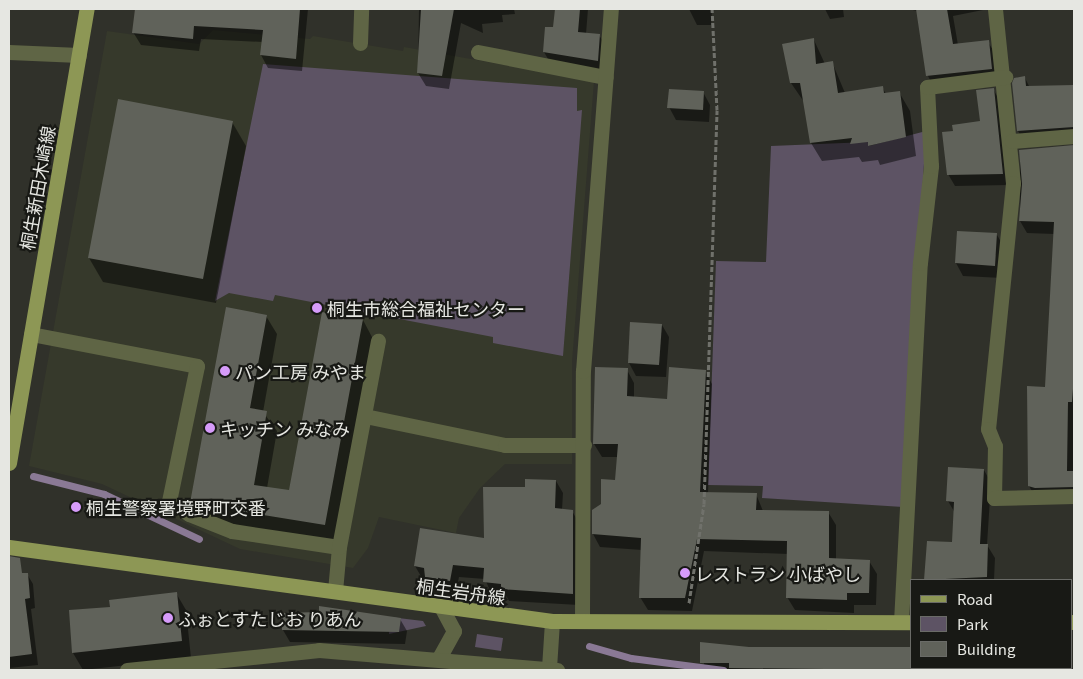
<!DOCTYPE html>
<meta charset="utf-8">
<style>
body{margin:0}
#map{position:relative;width:1083px;height:679px;overflow:hidden;background:#30312a;font-family:Georgia,"Noto Sans JP",serif}
div>[style]{position:absolute}
.built>*{inset:0;background:#36392b}
.green>*{inset:0;background:#5d5364}
.shadow>*{inset:0;background:#0007}
.stream>*{height:7px;margin:-3.5px;padding:0 3.5px;transform-origin:3.5px;border-radius:3.5px;background:#8a7995}
.building>*{inset:0;background:#60625a}
.path>*{height:3px;margin-top:-1.5px;transform-origin:0;background:repeating-linear-gradient(90deg,#70716b 0 5px,transparent 0 7.5px)}
.minor>*{height:15px;margin:-7.5px;padding:0 7.5px;transform-origin:7.5px;border-radius:7.5px;background:#5f6545}
.major>*{height:15px;margin:-7.5px;padding:0 7.5px;transform-origin:7.5px;border-radius:7.5px;background:#8d9755}
.dots>*{width:14px;height:14px;translate:-50% -50%;box-sizing:border-box;border:2px solid #181915;border-radius:50%}
span{translate:-50% -50%;white-space:nowrap;text-align:center;line-height:1.15;-webkit-text-stroke:4.5px #181915;paint-order:stroke}
.street-label{font-size:18px;color:#e6e7e2}
.poi-label{font-size:18px;color:#e6e7e2}
.left{translate:0 -50%;text-align:left}
.frame{position:absolute;inset:0;border:10px solid #e6e7e2;pointer-events:none}
.legend{position:absolute;left:910px;top:579px;width:162px;height:90px;box-sizing:border-box;background:#181915;border:1px solid #6a6b67;margin:0;padding:6px 9px;list-style:none;font-size:15px;color:#e6e7e2}
.legend li{display:flex;align-items:center;gap:10px;height:25px}
.legend b{width:25px;border:1px solid #6a6b67}
</style>
<div id="map">
<div class="built">
<div style="clip-path:polygon(213px 30px,310px 39px,313px 36px,403px 51px,404px 47px,594px 81px,572px 362px,572px 464px,505px 464px,480px 488px,459px 518px,456px 533px,379px 517px,368px 548px,353px 568px,240px 549px,102px 484px,29px 466px,107px 31px,199px 44px)"></div>
<div style="clip-path:polygon(974px 668px,1052px 668px,974px 670px)"></div>
</div>
<div class="green">
<div style="clip-path:polygon(263px 64px,577px 88px,577px 111px,582px 110px,563px 356px,493px 343px,493px 337px,275px 295px,273px 301px,229px 293px,215px 301px)"></div>
<div style="clip-path:polygon(926px 131px,903px 507px,762px 498px,763px 486px,708px 485px,716px 261px,766px 262px,771px 146px,868px 142px,869px 146px)"></div>
<div style="clip-path:polygon(390px 617px,423px 621px,426px 626px,389px 634px)"></div>
<div style="clip-path:polygon(477px 634px,503px 638px,501px 651px,475px 647px)"></div>
</div>
<div class="shadow">
<div style="clip-path:polygon(136px 9px,308px 9px,302px 71px,268px 68px,261px 55px,263px 42px,201px 39px,199px 51px,141px 45px,133px 32px)"></div>
<div style="clip-path:polygon(419px 9px,514px 9px,515px 14px,502px 15px,503px 22px,482px 24px,483px 33px,461px 23px,449px 89px,426px 86px,418px 73px)"></div>
<div style="clip-path:polygon(556px 9px,588px 9px,586px 34px,599px 35px,607px 48px,605px 73px,552px 66px,544px 52px,554px 29px)"></div>
<div style="clip-path:polygon(689px 9px,712px 9px,711px 25px,697px 25px)"></div>
<div style="clip-path:polygon(825px 9px,843px 9px,844px 17px,830px 19px)"></div>
<div style="clip-path:polygon(907px 9px,988px 9px,953px 16px,958px 45px,988px 42px,996px 55px,999px 83px,935px 90px,928px 76px,918px 11px)"></div>
<div style="clip-path:polygon(814px 40px,825px 64px,832px 62px,845px 93px,882px 87px,886px 94px,899px 92px,910px 111px,916px 156px,880px 165px,878px 160px,862px 162px,859px 157px,822px 161px,811px 143px,804px 102px,791px 83px,784px 45px)"></div>
<div style="clip-path:polygon(1025px 78px,1030px 88px,1074px 86px,1074px 139px,1025px 143px,1018px 131px)"></div>
<div style="clip-path:polygon(993px 89px,1000px 101px,1009px 185px,955px 186px,948px 174px,954px 132px,981px 122px)"></div>
<div style="clip-path:polygon(703px 92px,710px 105px,709px 122px,676px 120px,669px 107px)"></div>
<div style="clip-path:polygon(232px 122px,246px 146px,216px 303px,103px 282px,89px 258px)"></div>
<div style="clip-path:polygon(1074px 147px,1074px 500px,1036px 498px,1029px 486px,1046px 388px,1054px 234px,1027px 233px,1020px 221px,1020px 151px)"></div>
<div style="clip-path:polygon(958px 232px,997px 235px,1004px 247px,1002px 278px,963px 276px,956px 263px)"></div>
<div style="clip-path:polygon(266px 316px,277px 334px,263px 412px,277px 431px,267px 488px,290px 492px,363px 320px,373px 339px,336px 543px,202px 522px,191px 503px)"></div>
<div style="clip-path:polygon(662px 325px,669px 337px,666px 377px,636px 376px,629px 363px)"></div>
<div style="clip-path:polygon(627px 370px,634px 383px,634px 398px,668px 400px,705px 371px,712px 384px,708px 493px,756px 494px,763px 511px,828px 512px,836px 525px,836px 560px,869px 561px,877px 574px,876px 605px,854px 605px,854px 613px,795px 610px,787px 597px,788px 554px,704px 551px,692px 611px,648px 610px,640px 597px,642px 550px,600px 547px,593px 534px,602px 504px,616px 482px,618px 457px,602px 457px,594px 444px)"></div>
<div style="clip-path:polygon(984px 470px,991px 483px,987px 545px,995px 558px,994px 580px,926px 580px,928px 542px,953px 544px,955px 513px,948px 501px)"></div>
<div style="clip-path:polygon(556px 481px,563px 493px,562px 510px,572px 511px,579px 523px,579px 605px,509px 601px,506px 595px,491px 593px,485px 579px,459px 577px,456px 592px,433px 589px,422px 578px,415px 566px,485px 540px,526px 488px)"></div>
<div style="clip-path:polygon(27px 574px,33px 584px,35px 608px,31px 609px,38px 665px,9px 668px,9px 575px)"></div>
<div style="clip-path:polygon(176px 593px,186px 610px,191px 658px,83px 670px,73px 653px,71px 611px,111px 609px)"></div>
<div style="clip-path:polygon(282px 614px,400px 619px,407px 631px,405px 644px,290px 642px,283px 630px)"></div>
<div style="clip-path:polygon(701px 644px,912px 668px,952px 668px,952px 670px,705px 670px)"></div>
<div style="clip-path:polygon(994px 668px,1027px 668px,994px 670px)"></div>
</div>
<div class="stream">
<div style="left:33px;top:476px;width:73px;rotate:14.2deg"></div>
<div style="left:104px;top:494px;width:105px;rotate:25.3deg"></div>
<div style="left:589px;top:646px;width:44px;rotate:15.9deg"></div>
<div style="left:631px;top:658px;width:93px;rotate:7.4deg"></div>
</div>
<div class="building">
<div style="clip-path:polygon(135px 9px,300px 9px,296px 59px,260px 55px,263px 30px,194px 26px,193px 39px,132px 33px)"></div>
<div style="clip-path:polygon(421px 9px,454px 9px,442px 76px,417px 73px)"></div>
<div style="clip-path:polygon(555px 9px,580px 9px,578px 32px,600px 34px,598px 61px,543px 52px,545px 27px,553px 27px)"></div>
<div style="clip-path:polygon(916px 9px,947px 9px,953px 44px,989px 40px,992px 69px,926px 76px)"></div>
<div style="clip-path:polygon(814px 38px,816px 64px,833px 61px,838px 93px,883px 86px,884px 93px,900px 91px,906px 137px,868px 146px,868px 142px,850px 144px,852px 138px,810px 143px,800px 83px,790px 83px,782px 44px)"></div>
<div style="clip-path:polygon(1025px 76px,1026px 86px,1074px 85px,1074px 127px,1017px 131px,1012px 83px,1014px 78px)"></div>
<div style="clip-path:polygon(994px 88px,1003px 174px,947px 175px,942px 132px,953px 131px,952px 125px,980px 121px,976px 90px)"></div>
<div style="clip-path:polygon(669px 89px,704px 91px,703px 110px,667px 108px)"></div>
<div style="clip-path:polygon(118px 99px,233px 121px,203px 279px,88px 258px)"></div>
<div style="clip-path:polygon(1074px 145px,1074px 376px,1072px 402px,1068px 402px,1067px 471px,1074px 471px,1074px 487px,1035px 488px,1028px 486px,1027px 386px,1045px 387px,1054px 222px,1019px 221px,1022px 184px,1019px 150px)"></div>
<div style="clip-path:polygon(957px 231px,997px 233px,995px 266px,955px 263px)"></div>
<div style="clip-path:polygon(226px 307px,267px 315px,250px 408px,267px 411px,254px 485px,289px 490px,322px 312px,363px 319px,325px 525px,190px 503px)"></div>
<div style="clip-path:polygon(630px 322px,662px 324px,659px 365px,628px 363px)"></div>
<div style="clip-path:polygon(595px 367px,628px 368px,627px 396px,667px 399px,669px 367px,706px 370px,700px 492px,757px 493px,756px 510px,829px 511px,829px 558px,870px 560px,869px 593px,847px 593px,847px 600px,786px 598px,787px 541px,697px 539px,685px 598px,639px 598px,641px 538px,592px 534px,592px 510px,601px 504px,601px 479px,615px 480px,618px 444px,593px 444px)"></div>
<div style="clip-path:polygon(948px 467px,984px 469px,980px 544px,988px 544px,987px 577px,924px 580px,927px 541px,952px 542px,954px 502px,946px 501px)"></div>
<div style="clip-path:polygon(525px 479px,556px 480px,555px 508px,573px 510px,573px 594px,501px 589px,501px 584px,483px 582px,484px 568px,453px 565px,450px 581px,425px 577px,424px 568px,414px 566px,420px 528px,484px 538px,483px 487px,525px 487px)"></div>
<div style="clip-path:polygon(9px 556px,20px 558px,22px 573px,28px 573px,30px 598px,25px 599px,32px 654px,9px 657px)"></div>
<div style="clip-path:polygon(177px 592px,182px 641px,72px 653px,69px 610px,110px 607px,109px 600px)"></div>
<div style="clip-path:polygon(319px 606px,401px 618px,399px 632px,282px 630px,281px 613px,319px 612px)"></div>
<div style="clip-path:polygon(700px 642px,749px 647px,912px 647px,912px 670px,729px 668px,729px 663px,700px 663px)"></div>
</div>
<div class="path">
<div style="left:689px;top:603px;width:100px;rotate:-81.4deg"></div>
<div style="left:704px;top:504px;width:394px;rotate:-88.1deg"></div>
<div style="left:717px;top:110px;width:101px;rotate:-92.8deg"></div>
</div>
<div class="minor">
<div style="left:995px;top:9px;width:175px;rotate:84.1deg"></div>
<div style="left:1013px;top:183px;width:247px;rotate:95.8deg"></div>
<div style="left:988px;top:429px;width:18px;rotate:68deg"></div>
<div style="left:995px;top:446px;width:52px;rotate:91.1deg"></div>
<div style="left:994px;top:498px;width:80px;rotate:-1.4deg"></div>
<div style="left:360px;top:43px;width:34px;rotate:-88deg"></div>
<div style="left:9px;top:52px;width:70px;rotate:2.5deg"></div>
<div style="left:478px;top:52px;width:130px;rotate:11.1deg"></div>
<div style="left:1012px;top:141px;width:62px;rotate:-4.6deg"></div>
<div style="left:31px;top:334px;width:169px;rotate:10.9deg"></div>
<div style="left:197px;top:366px;width:138px;rotate:101.7deg"></div>
<div style="left:169px;top:501px;width:24px;rotate:33deg"></div>
<div style="left:189px;top:514px;width:46px;rotate:21.6deg"></div>
<div style="left:232px;top:531px;width:108px;rotate:8.5deg"></div>
<div style="left:365px;top:416px;width:143px;rotate:11.7deg"></div>
<div style="left:505px;top:445px;width:79px"></div>
<div style="left:335px;top:591px;width:44px;rotate:-84.8deg"></div>
<div style="left:339px;top:547px;width:210px;rotate:-79.3deg"></div>
<div style="left:582px;top:620px;width:249px;rotate:-89.8deg"></div>
<div style="left:583px;top:371px;width:363px;rotate:-85.6deg"></div>
<div style="left:901px;top:622px;width:360px;rotate:-87deg"></div>
<div style="left:920px;top:263px;width:98px;rotate:-83.5deg"></div>
<div style="left:931px;top:166px;width:79px;rotate:-92.9deg"></div>
<div style="left:927px;top:87px;width:79px;rotate:-7.3deg"></div>
<div style="left:439px;top:658px;width:31px;rotate:-61deg"></div>
<div style="left:454px;top:631px;width:27px;rotate:-118deg"></div>
<div style="left:549px;top:668px;width:47px;rotate:-86.3deg"></div>
<div style="left:127px;top:670px;width:193px;rotate:-5.9deg"></div>
<div style="left:319px;top:650px;width:239px;rotate:4.8deg"></div>
</div>
<div class="major">
<div style="left:9px;top:463px;width:461px;rotate:-80.3deg"></div>
<div style="left:9px;top:547px;width:548px;rotate:7.76deg"></div>
<div style="left:552px;top:621px;width:360px;rotate:0.2deg"></div>
<div style="left:1072px;top:622px;width:2px"></div>
</div>
<div class="dots">
<div style="left:317px;top:308px;background:#d69bfa"></div>
<div style="left:225px;top:371px;background:#d69bfa"></div>
<div style="left:210px;top:428px;background:#d69bfa"></div>
<div style="left:76px;top:507px;background:#d69bfa"></div>
<div style="left:685px;top:573px;background:#d69bfa"></div>
<div style="left:168px;top:618px;background:#d69bfa"></div>
</div>
<div class="street-label">
<span style="left:37px;top:188px;rotate:-80deg">桐生新田木崎線</span>
<span style="left:461px;top:591px;rotate:8deg">桐生岩舟線</span>
</div>
<div class="poi-label">
<span class="left" style="left:327px;top:308px">桐生市総合福祉センター</span>
<span class="left" style="left:235px;top:371px">パン工房 みやま</span>
<span class="left" style="left:220px;top:428px">キッチン みなみ</span>
<span class="left" style="left:86px;top:507px">桐生警察署境野町交番</span>
<span class="left" style="left:695px;top:573px">レストラン 小ばやし</span>
<span class="left" style="left:178px;top:618px">ふぉとすたじお りあん</span>
</div>
<div class="frame"></div>
<ul class="legend">
<li><b style="height:6px;background:#8d9755"></b>Road</li>
<li><b style="height:14px;background:#5d5364"></b>Park</li>
<li><b style="height:14px;background:#60625a"></b>Building</li>
</ul>
</div>
